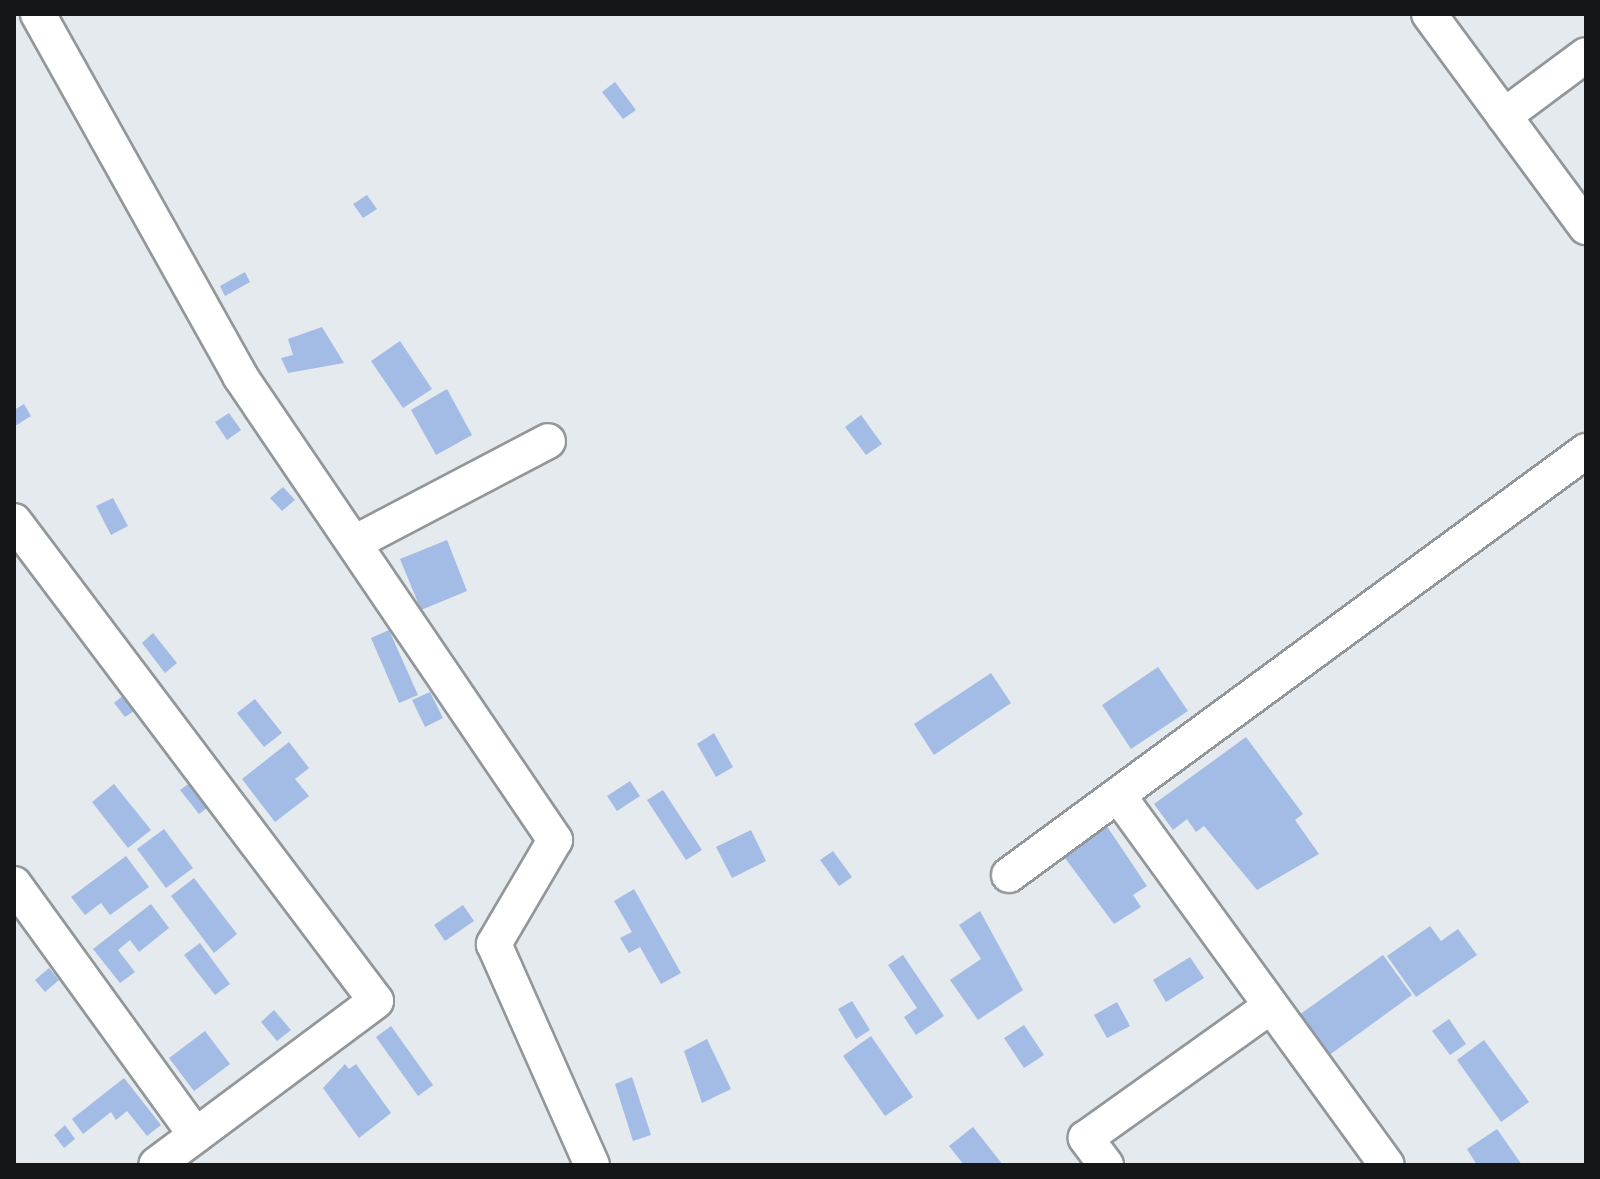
<!DOCTYPE html>
<style>
body{margin:0}
#map{position:relative;width:1600px;height:1179px;overflow:hidden;background:#e4eaed;font-family:"Titillium Web",sans-serif}
div>[style]{position:absolute}
.building>*{inset:0;background:#a3bce5}
.roads{filter:drop-shadow(2px 0 #91979a) drop-shadow(-2px 0 #91979a) drop-shadow(0 2px #91979a) drop-shadow(0 -2px #91979a)}
.street>*{height:34px;margin:-17px;padding:0 17px;transform-origin:17px;border-radius:17px;background:#fff}
span{translate:-50% -50%;white-space:nowrap;text-align:center;line-height:1.15;-webkit-text-stroke:8px #fff;paint-order:stroke}
.frame{position:absolute;inset:0;border:16px solid #141617;pointer-events:none}
</style>
<div id="map">
<div class="building">
<div style="clip-path:polygon(615px 82px,636px 110px,623px 119px,602px 92px)"></div>
<div style="clip-path:polygon(367px 195px,377px 209px,363px 218px,353px 204px)"></div>
<div style="clip-path:polygon(245px 272px,250px 282px,225px 296px,220px 286px)"></div>
<div style="clip-path:polygon(322px 327px,344px 363px,288px 373px,281px 358px,293px 355px,288px 339px)"></div>
<div style="clip-path:polygon(400px 341px,432px 389px,403px 408px,371px 361px)"></div>
<div style="clip-path:polygon(447px 389px,472px 435px,436px 455px,411px 410px)"></div>
<div style="clip-path:polygon(24px 404px,31px 416px,15px 426px,14px 410px)"></div>
<div style="clip-path:polygon(229px 413px,241px 430px,227px 440px,215px 422px)"></div>
<div style="clip-path:polygon(861px 415px,882px 444px,866px 455px,845px 427px)"></div>
<div style="clip-path:polygon(283px 487px,295px 500px,282px 511px,270px 498px)"></div>
<div style="clip-path:polygon(113px 498px,128px 526px,111px 535px,96px 506px)"></div>
<div style="clip-path:polygon(447px 540px,467px 591px,421px 610px,400px 559px)"></div>
<div style="clip-path:polygon(389px 630px,418px 695px,399px 703px,371px 638px)"></div>
<div style="clip-path:polygon(153px 633px,177px 663px,165px 673px,142px 643px)"></div>
<div style="clip-path:polygon(1158px 667px,1188px 711px,1131px 749px,1102px 705px)"></div>
<div style="clip-path:polygon(991px 673px,1011px 703px,934px 755px,914px 724px)"></div>
<div style="clip-path:polygon(430px 692px,443px 718px,425px 727px,412px 700px)"></div>
<div style="clip-path:polygon(125px 694px,137px 709px,125px 717px,114px 703px)"></div>
<div style="clip-path:polygon(255px 699px,282px 733px,264px 747px,237px 713px)"></div>
<div style="clip-path:polygon(714px 733px,733px 767px,716px 777px,697px 744px)"></div>
<div style="clip-path:polygon(1246px 737px,1303px 814px,1295px 820px,1319px 854px,1257px 890px,1204px 826px,1196px 832px,1187px 819px,1173px 830px,1154px 804px)"></div>
<div style="clip-path:polygon(289px 742px,309px 768px,295px 779px,309px 796px,275px 822px,242px 779px)"></div>
<div style="clip-path:polygon(630px 781px,640px 796px,617px 811px,607px 796px)"></div>
<div style="clip-path:polygon(191px 782px,210px 806px,199px 814px,180px 790px)"></div>
<div style="clip-path:polygon(114px 784px,151px 830px,128px 848px,92px 802px)"></div>
<div style="clip-path:polygon(663px 790px,702px 850px,686px 860px,647px 800px)"></div>
<div style="clip-path:polygon(1106px 825px,1147px 886px,1133px 895px,1141px 907px,1114px 924px,1062px 854px)"></div>
<div style="clip-path:polygon(164px 829px,193px 868px,166px 888px,137px 849px)"></div>
<div style="clip-path:polygon(751px 830px,766px 861px,732px 878px,716px 847px)"></div>
<div style="clip-path:polygon(833px 851px,852px 877px,839px 886px,820px 860px)"></div>
<div style="clip-path:polygon(126px 856px,149px 887px,110px 915px,101px 903px,85px 915px,71px 897px)"></div>
<div style="clip-path:polygon(194px 878px,237px 934px,214px 953px,171px 896px)"></div>
<div style="clip-path:polygon(634px 889px,681px 973px,661px 984px,640px 947px,629px 953px,620px 938px,632px 932px,614px 901px)"></div>
<div style="clip-path:polygon(151px 904px,169px 928px,139px 952px,130px 940px,118px 950px,135px 972px,120px 983px,93px 949px)"></div>
<div style="clip-path:polygon(463px 905px,474px 921px,445px 941px,434px 925px)"></div>
<div style="clip-path:polygon(980px 911px,1023px 990px,978px 1020px,950px 980px,981px 959px,959px 925px)"></div>
<div style="clip-path:polygon(1430px 926px,1441px 941px,1458px 929px,1477px 955px,1416px 997px,1387px 956px)"></div>
<div style="clip-path:polygon(200px 943px,230px 984px,215px 995px,184px 955px)"></div>
<div style="clip-path:polygon(903px 955px,944px 1016px,916px 1035px,904px 1017px,917px 1008px,888px 965px)"></div>
<div style="clip-path:polygon(1383px 955px,1412px 995px,1328px 1056px,1299px 1015px)"></div>
<div style="clip-path:polygon(1190px 957px,1204px 978px,1166px 1002px,1153px 980px)"></div>
<div style="clip-path:polygon(49px 968px,59px 980px,45px 992px,35px 980px)"></div>
<div style="clip-path:polygon(852px 1001px,870px 1030px,856px 1039px,838px 1009px)"></div>
<div style="clip-path:polygon(1117px 1002px,1130px 1026px,1107px 1038px,1094px 1015px)"></div>
<div style="clip-path:polygon(274px 1010px,291px 1030px,277px 1041px,261px 1022px)"></div>
<div style="clip-path:polygon(1449px 1019px,1466px 1044px,1450px 1055px,1432px 1031px)"></div>
<div style="clip-path:polygon(1024px 1025px,1044px 1055px,1024px 1068px,1004px 1038px)"></div>
<div style="clip-path:polygon(391px 1026px,433px 1085px,418px 1096px,376px 1037px)"></div>
<div style="clip-path:polygon(205px 1031px,230px 1064px,194px 1091px,169px 1058px)"></div>
<div style="clip-path:polygon(871px 1036px,913px 1097px,885px 1116px,843px 1056px)"></div>
<div style="clip-path:polygon(707px 1039px,731px 1089px,702px 1103px,684px 1051px)"></div>
<div style="clip-path:polygon(1484px 1040px,1529px 1102px,1501px 1122px,1457px 1060px)"></div>
<div style="clip-path:polygon(345px 1064px,349px 1069px,356px 1064px,391px 1113px,359px 1138px,323px 1088px)"></div>
<div style="clip-path:polygon(632px 1077px,651px 1135px,633px 1141px,615px 1084px)"></div>
<div style="clip-path:polygon(124px 1078px,161px 1125px,147px 1136px,127px 1111px,116px 1120px,111px 1112px,83px 1134px,72px 1119px)"></div>
<div style="clip-path:polygon(65px 1125px,75px 1139px,64px 1148px,54px 1135px)"></div>
<div style="clip-path:polygon(973px 1127px,1003px 1165px,964px 1165px,949px 1146px)"></div>
<div style="clip-path:polygon(1497px 1129px,1522px 1165px,1477px 1165px,1467px 1149px)"></div>
</div>
<div class="roads">
<div class="street">
<div style="left:38px;top:14px;width:415px;rotate:60.8deg"></div>
<div style="left:240px;top:376px;width:561px;rotate:55.83deg"></div>
<div style="left:555px;top:840px;width:121px;rotate:120.4deg"></div>
<div style="left:494px;top:944px;width:242px;rotate:66.1deg"></div>
<div style="left:1429px;top:14px;width:265px;rotate:53.6deg"></div>
<div style="left:1504px;top:116px;width:102px;rotate:-36.6deg"></div>
<div style="left:14px;top:521px;width:601px;rotate:52.98deg"></div>
<div style="left:376px;top:1001px;width:274px;rotate:143.3deg"></div>
<div style="left:354px;top:543px;width:219px;rotate:-27.7deg"></div>
<div style="left:1118px;top:795px;width:457px;rotate:54deg"></div>
<div style="left:1009px;top:875px;width:716px;rotate:-36.31deg"></div>
<div style="left:14px;top:884px;width:310px;rotate:54.1deg"></div>
<div style="left:1106px;top:1165px;width:34px;rotate:-127deg"></div>
<div style="left:1086px;top:1138px;width:227px;rotate:-35.5deg"></div>
</div>
</div>
<div class="frame"></div>
</div>
